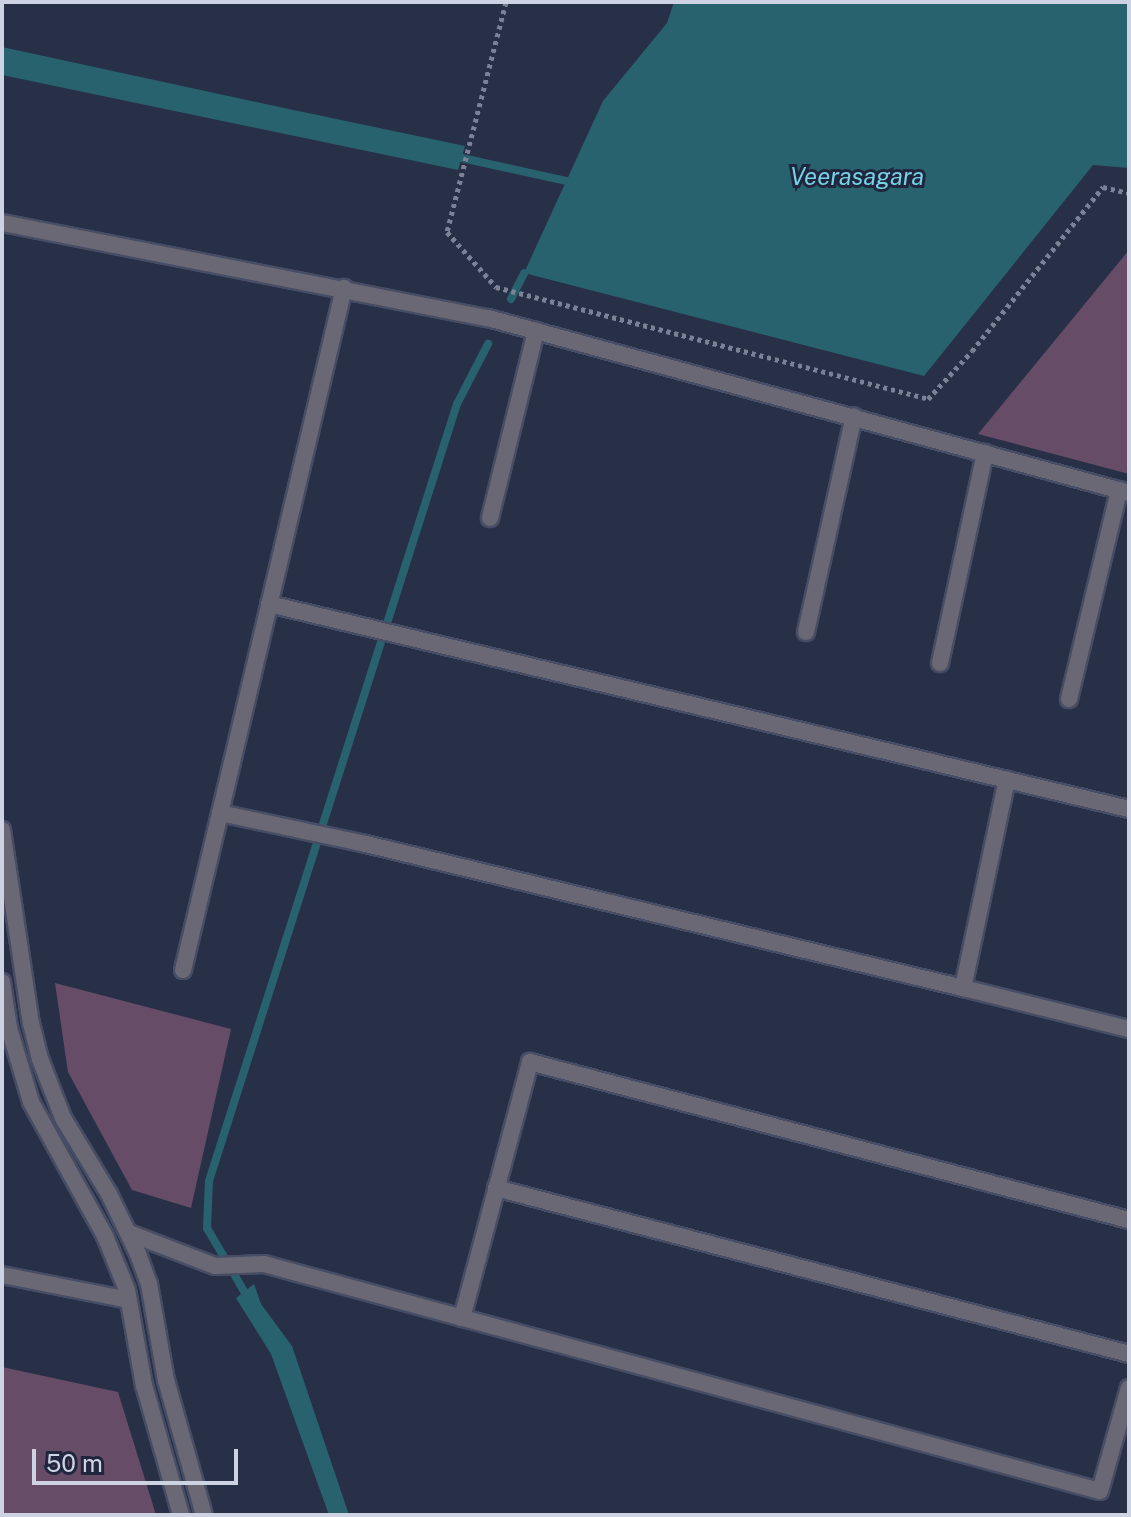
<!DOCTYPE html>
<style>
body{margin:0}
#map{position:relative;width:1131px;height:1517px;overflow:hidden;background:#283048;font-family:"Public Sans",sans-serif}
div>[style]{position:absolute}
.green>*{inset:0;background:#664c67}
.water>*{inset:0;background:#27626e}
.stream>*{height:8px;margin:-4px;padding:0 4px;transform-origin:4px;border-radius:4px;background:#27626e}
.path>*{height:5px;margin-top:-2.5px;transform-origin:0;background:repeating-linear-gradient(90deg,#7b8296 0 4px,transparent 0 8px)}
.roads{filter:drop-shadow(2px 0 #464d64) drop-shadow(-2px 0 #464d64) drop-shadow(0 2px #464d64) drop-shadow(0 -2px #464d64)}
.minor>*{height:16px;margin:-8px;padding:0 8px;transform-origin:8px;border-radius:8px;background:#6b6875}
.tertiary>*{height:16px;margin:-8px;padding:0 8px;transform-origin:8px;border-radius:8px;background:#6b6875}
span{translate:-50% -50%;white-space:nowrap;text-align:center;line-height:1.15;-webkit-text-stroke:6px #1f263d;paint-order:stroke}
.water-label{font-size:24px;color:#76d3e7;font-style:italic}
.frame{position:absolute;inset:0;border:4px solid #ced3e3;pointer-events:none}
.scale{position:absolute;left:32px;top:1449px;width:206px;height:36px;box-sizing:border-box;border:4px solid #ced3e3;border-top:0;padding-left:10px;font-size:24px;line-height:28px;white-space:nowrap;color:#ced3e3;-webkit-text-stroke:6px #1f263d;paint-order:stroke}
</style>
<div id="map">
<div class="green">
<div style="clip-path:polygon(1129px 250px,1129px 474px,978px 434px)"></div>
<div style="clip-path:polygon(55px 983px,231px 1029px,191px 1208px,132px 1190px,68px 1072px)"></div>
<div style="clip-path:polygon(2px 1367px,118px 1392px,156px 1515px,2px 1515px)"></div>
</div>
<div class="water">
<div style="clip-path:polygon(674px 2px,1129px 2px,1129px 168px,1093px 165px,924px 376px,524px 273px,603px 101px,667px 23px)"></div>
<div style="clip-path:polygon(2px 47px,284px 108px,465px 146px,458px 170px,2px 75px)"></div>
<div style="clip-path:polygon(254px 1284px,261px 1304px,292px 1346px,349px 1515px,329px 1515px,271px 1354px,236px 1298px)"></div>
</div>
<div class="stream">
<div style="left:453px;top:156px;width:126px;rotate:12.4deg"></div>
<div style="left:511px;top:299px;width:29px;rotate:-63deg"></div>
<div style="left:248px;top:1298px;width:81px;rotate:-120.4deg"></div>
<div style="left:207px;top:1228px;width:47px;rotate:-87.6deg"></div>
<div style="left:209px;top:1181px;width:816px;rotate:-72.3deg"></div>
<div style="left:457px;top:404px;width:68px;rotate:-62.7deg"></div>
</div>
<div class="path">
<div style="left:506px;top:2px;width:237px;rotate:104.4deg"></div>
<div style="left:447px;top:232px;width:74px;rotate:48.3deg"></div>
<div style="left:496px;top:287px;width:446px;rotate:14.5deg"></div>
<div style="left:928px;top:399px;width:65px;rotate:-47.5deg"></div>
<div style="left:972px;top:351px;width:210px;rotate:-51.4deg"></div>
<div style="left:1103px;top:187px;width:27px;rotate:13deg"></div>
</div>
<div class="roads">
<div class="minor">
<div style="left:490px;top:518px;width:193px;rotate:-76.2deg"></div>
<div style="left:269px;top:604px;width:884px;rotate:13.41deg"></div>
<div style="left:806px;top:632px;width:221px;rotate:-77.5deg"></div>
<div style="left:940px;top:663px;width:215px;rotate:-77.9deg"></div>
<div style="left:1069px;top:699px;width:215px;rotate:-76.5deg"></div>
<div style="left:220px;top:813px;width:149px;rotate:12deg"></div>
<div style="left:366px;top:844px;width:614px;rotate:13.56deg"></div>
<div style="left:963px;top:988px;width:213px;rotate:-78.1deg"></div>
<div style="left:183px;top:970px;width:701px;rotate:-76.72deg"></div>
<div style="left:963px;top:988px;width:171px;rotate:13.9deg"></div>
<div style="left:496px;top:1188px;width:654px;rotate:14.69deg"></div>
<div style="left:129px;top:1233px;width:92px;rotate:21deg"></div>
<div style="left:215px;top:1266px;width:49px;rotate:-2.3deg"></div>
<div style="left:264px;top:1264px;width:866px;rotate:15.19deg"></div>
<div style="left:1100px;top:1491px;width:107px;rotate:-74.3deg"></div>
<div style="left:2px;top:1275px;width:129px;rotate:11.1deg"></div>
<div style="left:462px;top:1318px;width:265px;rotate:-75.1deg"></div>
<div style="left:530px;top:1062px;width:619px;rotate:14.78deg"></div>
</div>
<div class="tertiary">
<div style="left:2px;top:223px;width:495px;rotate:11.1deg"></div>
<div style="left:488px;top:318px;width:664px;rotate:15.27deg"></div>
<div style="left:2px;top:830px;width:195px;rotate:81.5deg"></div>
<div style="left:31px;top:1023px;width:37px;rotate:76deg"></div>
<div style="left:40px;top:1059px;width:63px;rotate:68.7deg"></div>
<div style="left:63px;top:1118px;width:89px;rotate:58.8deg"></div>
<div style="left:109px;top:1194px;width:67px;rotate:64.2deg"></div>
<div style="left:138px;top:1254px;width:32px;rotate:70deg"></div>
<div style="left:149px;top:1284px;width:97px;rotate:80deg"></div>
<div style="left:166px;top:1380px;width:140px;rotate:74.3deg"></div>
<div style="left:2px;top:982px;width:47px;rotate:81.3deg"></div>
<div style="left:9px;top:1028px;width:77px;rotate:73.4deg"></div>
<div style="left:31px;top:1102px;width:153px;rotate:61.1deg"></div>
<div style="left:105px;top:1236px;width:58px;rotate:67.8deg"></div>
<div style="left:127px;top:1290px;width:97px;rotate:79.9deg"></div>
<div style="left:144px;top:1385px;width:135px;rotate:74.1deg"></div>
</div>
</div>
<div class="water-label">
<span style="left:857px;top:177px">Veerasagara</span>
</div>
<div class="frame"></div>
<div class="scale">50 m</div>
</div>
